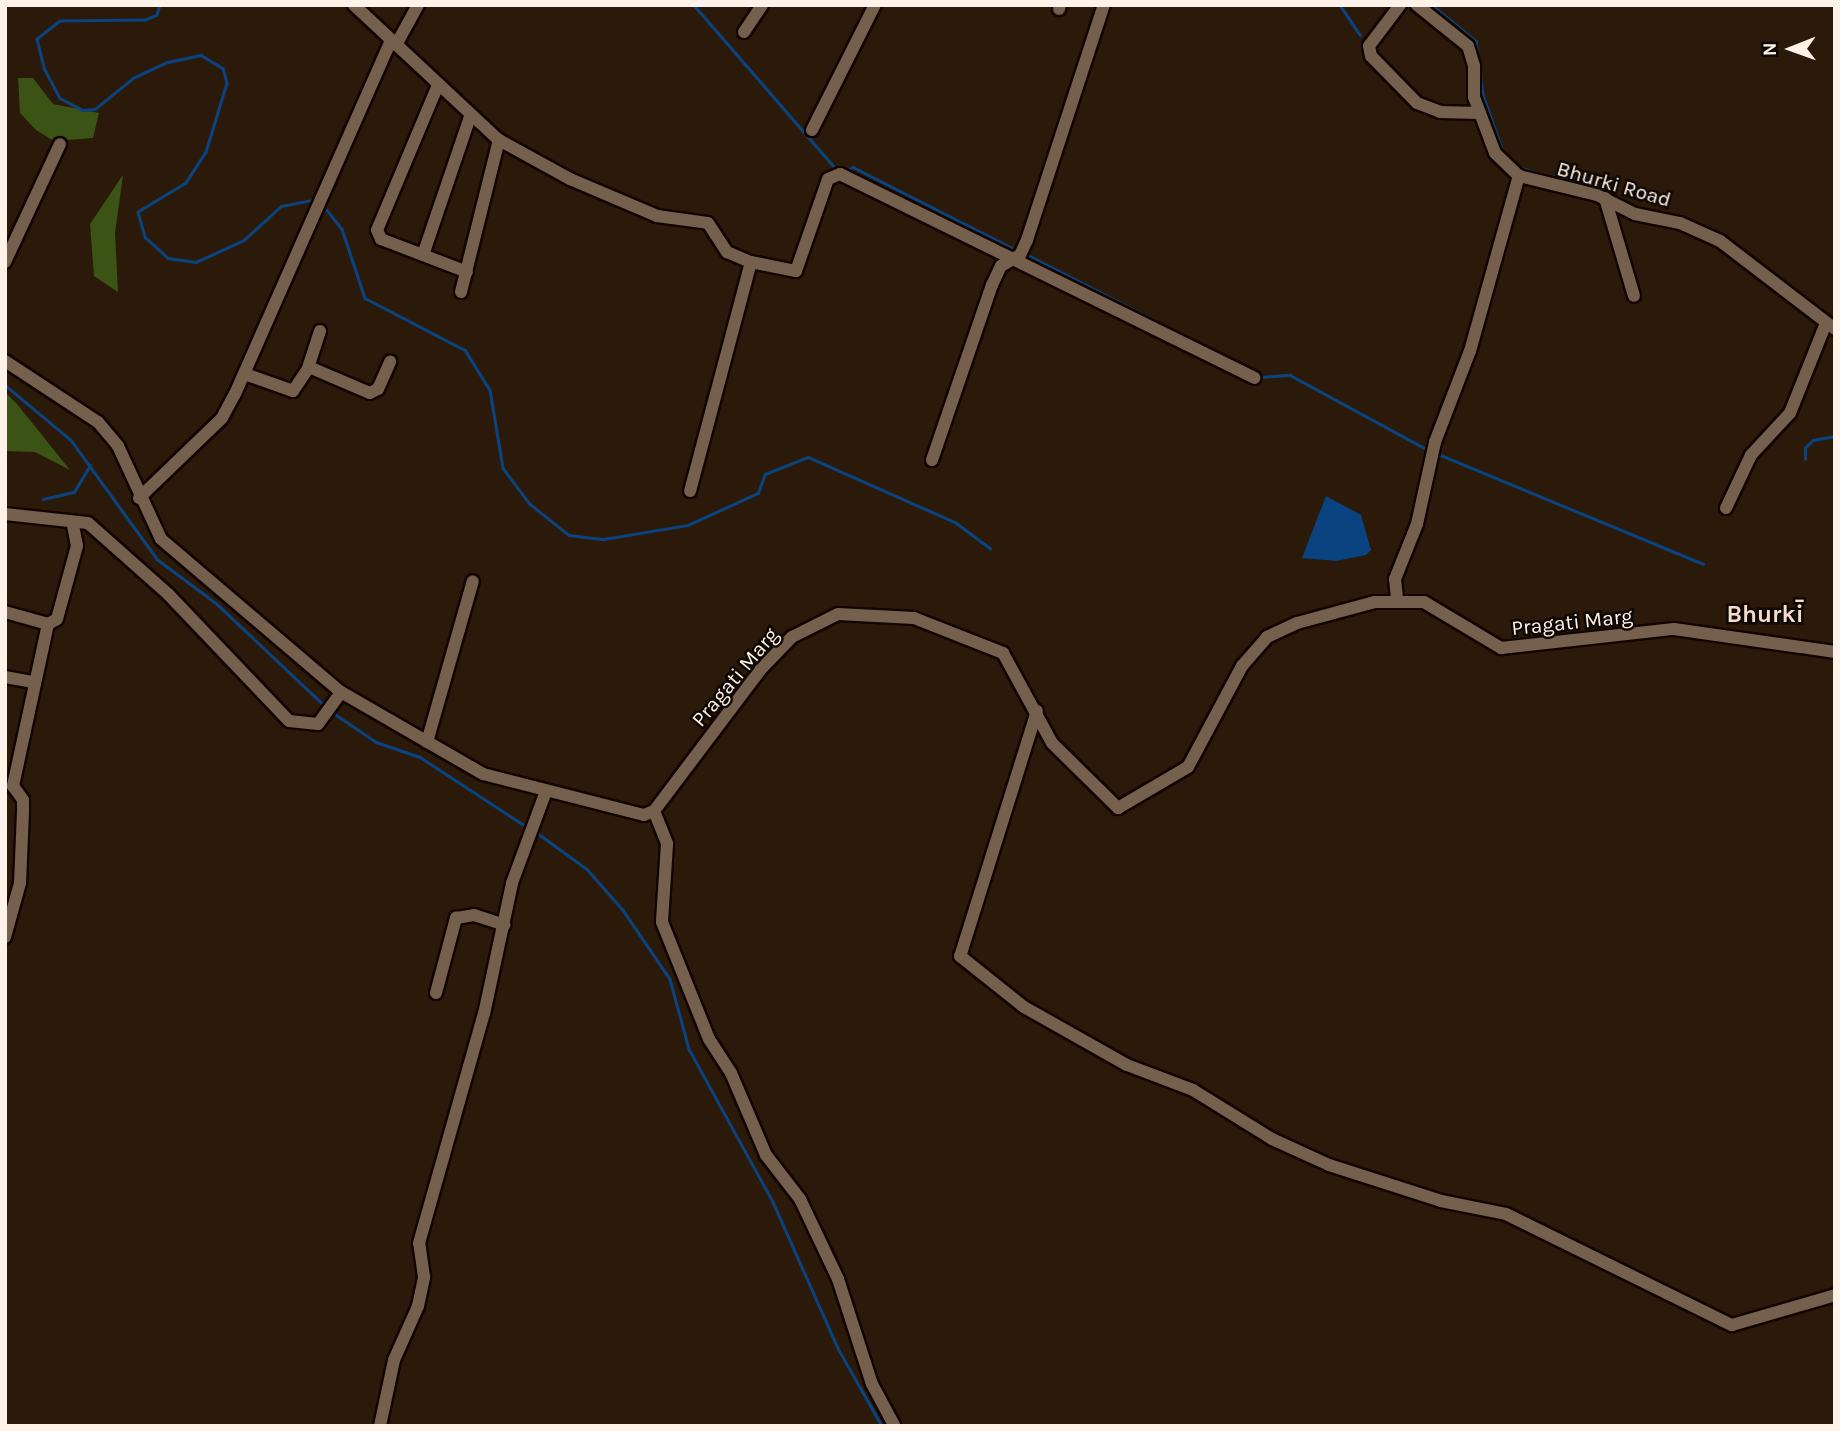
<!DOCTYPE html>
<meta charset="utf-8">
<style>
body{margin:0}
#map{position:relative;width:1840px;height:1431px;overflow:hidden;background:#2b1a0a;font-family:Karla,sans-serif}
div>[style]{position:absolute}
.forest>*{inset:0;background:#3b5415}
.water>*{inset:0;background:#094480}
.stream>*{height:2.5px;margin:-1.25px;padding:0 1.25px;transform-origin:1.25px;border-radius:1.25px;background:#094480}
.roads{filter:drop-shadow(2px 0 #130400) drop-shadow(-2px 0 #130400) drop-shadow(0 2px #130400) drop-shadow(0 -2px #130400)}
.minor>*{height:12px;margin:-6px;padding:0 6px;transform-origin:6px;border-radius:6px;background:#75604e}
span{translate:-50% -50%;white-space:nowrap;text-align:center;line-height:1.15;-webkit-text-stroke:5px #0e0702;paint-order:stroke}
.street-label{font-size:21px;color:#fff2e8}
.quarter-label{font-size:24px;color:#f6ddc9;font-weight:700}
.frame{position:absolute;inset:0;border:7px solid #fff2e8;pointer-events:none}
.north{position:absolute;left:1756px;top:14px;width:70px;height:70px;-webkit-text-stroke:5px #0e0702;paint-order:stroke;rotate:269deg;font-size:19px;font-weight:700;line-height:28px;text-align:center;color:#fff2e8}
.north::after{content:'';display:block;margin:auto;width:24px;height:32px;background:#fff2e8;clip-path:polygon(50% 0,100% 100%,50% 72%,0 100%)}
</style>
<div id="map">
<div class="forest">
<div style="clip-path:polygon(18px 78px,33px 78px,53px 104px,99px 113px,93px 138px,54px 141px,36px 130px,20px 113px)"></div>
<div style="clip-path:polygon(123px 175px,115px 233px,118px 292px,94px 276px,90px 224px)"></div>
<div style="clip-path:polygon(5px 392px,17px 404px,70px 470px,35px 452px,5px 451px)"></div>
</div>
<div class="water">
<div style="clip-path:polygon(1326px 496px,1361px 515px,1371px 550px,1366px 555px,1336px 561px,1302px 558px)"></div>
</div>
<div class="stream">
<div style="left:160px;top:5px;width:10px;rotate:107deg"></div>
<div style="left:157px;top:15px;width:13px;rotate:157deg"></div>
<div style="left:145px;top:20px;width:85px;rotate:179.3deg"></div>
<div style="left:60px;top:21px;width:29px;rotate:142deg"></div>
<div style="left:37px;top:39px;width:30px;rotate:76deg"></div>
<div style="left:44px;top:68px;width:34px;rotate:62deg"></div>
<div style="left:60px;top:98px;width:26px;rotate:28deg"></div>
<div style="left:83px;top:110px;width:12px;rotate:-5deg"></div>
<div style="left:95px;top:109px;width:49px;rotate:-39.2deg"></div>
<div style="left:133px;top:78px;width:38px;rotate:-25deg"></div>
<div style="left:168px;top:62px;width:34px;rotate:-12deg"></div>
<div style="left:201px;top:55px;width:26px;rotate:31deg"></div>
<div style="left:223px;top:68px;width:16px;rotate:75deg"></div>
<div style="left:227px;top:83px;width:72px;rotate:106.9deg"></div>
<div style="left:206px;top:152px;width:37px;rotate:123deg"></div>
<div style="left:186px;top:183px;width:56px;rotate:148.9deg"></div>
<div style="left:138px;top:212px;width:26px;rotate:74deg"></div>
<div style="left:145px;top:237px;width:31px;rotate:42deg"></div>
<div style="left:168px;top:258px;width:28px;rotate:8deg"></div>
<div style="left:196px;top:262px;width:53px;rotate:-24.6deg"></div>
<div style="left:244px;top:240px;width:50px;rotate:-42.6deg"></div>
<div style="left:281px;top:206px;width:33px;rotate:-11deg"></div>
<div style="left:694px;top:5px;width:217px;rotate:49.1deg"></div>
<div style="left:1293px;top:5px;width:16px"></div>
<div style="left:1340px;top:5px;width:36px;rotate:56deg"></div>
<div style="left:1432px;top:5px;width:57px;rotate:39.3deg"></div>
<div style="left:1476px;top:41px;width:54px;rotate:82.6deg"></div>
<div style="left:1483px;top:95px;width:63px;rotate:70.4deg"></div>
<div style="left:1516px;top:166px;width:32px;rotate:18deg"></div>
<div style="left:1546px;top:176px;width:43px;rotate:1.3deg"></div>
<div style="left:843px;top:172px;width:11px;rotate:-27deg"></div>
<div style="left:853px;top:167px;width:185px;rotate:27deg"></div>
<div style="left:327px;top:210px;width:24px;rotate:52deg"></div>
<div style="left:342px;top:229px;width:73px;rotate:71.6deg"></div>
<div style="left:365px;top:298px;width:113px;rotate:27.5deg"></div>
<div style="left:465px;top:350px;width:47px;rotate:58deg"></div>
<div style="left:490px;top:390px;width:79px;rotate:80.5deg"></div>
<div style="left:503px;top:468px;width:45px;rotate:53.1deg"></div>
<div style="left:530px;top:504px;width:50px;rotate:38.5deg"></div>
<div style="left:569px;top:535px;width:35px;rotate:7deg"></div>
<div style="left:604px;top:539px;width:85px;rotate:-9.5deg"></div>
<div style="left:688px;top:525px;width:77px;rotate:-24.6deg"></div>
<div style="left:758px;top:493px;width:20px;rotate:-70deg"></div>
<div style="left:765px;top:474px;width:46px;rotate:-21.6deg"></div>
<div style="left:808px;top:457px;width:161px;rotate:23.9deg"></div>
<div style="left:955px;top:522px;width:44px;rotate:36.6deg"></div>
<div style="left:1030px;top:256px;width:200px;rotate:27.3deg"></div>
<div style="left:1259px;top:377px;width:31px;rotate:-4deg"></div>
<div style="left:1290px;top:375px;width:157px;rotate:28.5deg"></div>
<div style="left:5px;top:385px;width:86px;rotate:39.8deg"></div>
<div style="left:71px;top:440px;width:147px;rotate:54.1deg"></div>
<div style="left:157px;top:559px;width:74px;rotate:36.7deg"></div>
<div style="left:216px;top:603px;width:149px;rotate:43.4deg"></div>
<div style="left:1438px;top:454px;width:287px;rotate:22.5deg"></div>
<div style="left:1805px;top:459px;width:11px;rotate:-90deg"></div>
<div style="left:1805px;top:448px;width:11px;rotate:-45deg"></div>
<div style="left:1813px;top:440px;width:22px;rotate:-10deg"></div>
<div style="left:43px;top:499px;width:32px;rotate:-13deg"></div>
<div style="left:74px;top:492px;width:31px;rotate:-59deg"></div>
<div style="left:332px;top:712px;width:53px;rotate:34.3deg"></div>
<div style="left:376px;top:742px;width:46px;rotate:18.8deg"></div>
<div style="left:420px;top:757px;width:128px;rotate:33.2deg"></div>
<div style="left:536px;top:832px;width:63px;rotate:36deg"></div>
<div style="left:587px;top:869px;width:55px;rotate:48.7deg"></div>
<div style="left:623px;top:910px;width:83px;rotate:55.7deg"></div>
<div style="left:670px;top:979px;width:73px;rotate:74.8deg"></div>
<div style="left:689px;top:1049px;width:175px;rotate:61.2deg"></div>
<div style="left:773px;top:1202px;width:162px;rotate:66deg"></div>
<div style="left:839px;top:1350px;width:87px;rotate:60.5deg"></div>
</div>
<div class="roads">
<div class="minor">
<div style="left:354px;top:5px;width:198px;rotate:43deg"></div>
<div style="left:499px;top:140px;width:81px;rotate:28.8deg"></div>
<div style="left:570px;top:179px;width:95px;rotate:23deg"></div>
<div style="left:657px;top:216px;width:51px;rotate:7.8deg"></div>
<div style="left:708px;top:223px;width:35px;rotate:57deg"></div>
<div style="left:727px;top:252px;width:26px;rotate:23deg"></div>
<div style="left:751px;top:262px;width:237px;rotate:104.9deg"></div>
<div style="left:1400px;top:5px;width:51px;rotate:127.1deg"></div>
<div style="left:1369px;top:46px;width:10px;rotate:79deg"></div>
<div style="left:1371px;top:56px;width:66px;rotate:45.6deg"></div>
<div style="left:1417px;top:103px;width:25px;rotate:21deg"></div>
<div style="left:1440px;top:112px;width:40px;rotate:1.4deg"></div>
<div style="left:1417px;top:5px;width:65px;rotate:38.8deg"></div>
<div style="left:1468px;top:46px;width:21px;rotate:73deg"></div>
<div style="left:1474px;top:66px;width:31px;rotate:90deg"></div>
<div style="left:1474px;top:97px;width:60px;rotate:69.4deg"></div>
<div style="left:1495px;top:153px;width:33px;rotate:44deg"></div>
<div style="left:1519px;top:176px;width:80px;rotate:13.7deg"></div>
<div style="left:1597px;top:195px;width:42px;rotate:26.6deg"></div>
<div style="left:1635px;top:214px;width:46px;rotate:11.3deg"></div>
<div style="left:1680px;top:223px;width:44px;rotate:24.2deg"></div>
<div style="left:1720px;top:241px;width:145px;rotate:37.4deg"></div>
<div style="left:1059px;top:9px;width:4px;rotate:-76deg"></div>
<div style="left:744px;top:32px;width:32px;rotate:-56deg"></div>
<div style="left:396px;top:45px;width:46px;rotate:-61.2deg"></div>
<div style="left:438px;top:85px;width:157px;rotate:112.8deg"></div>
<div style="left:377px;top:230px;width:10px;rotate:66deg"></div>
<div style="left:381px;top:239px;width:92px;rotate:21deg"></div>
<div style="left:812px;top:130px;width:140px;rotate:-63.3deg"></div>
<div style="left:1605px;top:198px;width:102px;rotate:73.5deg"></div>
<div style="left:423px;top:255px;width:146px;rotate:-71.2deg"></div>
<div style="left:5px;top:262px;width:130px;rotate:-65deg"></div>
<div style="left:751px;top:262px;width:46px;rotate:11.3deg"></div>
<div style="left:796px;top:271px;width:97px;rotate:-70.8deg"></div>
<div style="left:828px;top:179px;width:13px;rotate:-23deg"></div>
<div style="left:840px;top:174px;width:462px;rotate:26.2deg"></div>
<div style="left:461px;top:292px;width:157px;rotate:-76deg"></div>
<div style="left:5px;top:361px;width:111px;rotate:33.3deg"></div>
<div style="left:98px;top:422px;width:31px;rotate:50deg"></div>
<div style="left:118px;top:446px;width:102px;rotate:65.2deg"></div>
<div style="left:161px;top:539px;width:236px;rotate:40.4deg"></div>
<div style="left:341px;top:692px;width:164px;rotate:30deg"></div>
<div style="left:483px;top:774px;width:166px;rotate:14.3deg"></div>
<div style="left:644px;top:815px;width:11px;rotate:-22deg"></div>
<div style="left:654px;top:811px;width:178px;rotate:-53deg"></div>
<div style="left:761px;top:669px;width:45px;rotate:-45.9deg"></div>
<div style="left:792px;top:637px;width:51px;rotate:-26.6deg"></div>
<div style="left:838px;top:614px;width:76px;rotate:3deg"></div>
<div style="left:914px;top:618px;width:96px;rotate:21.5deg"></div>
<div style="left:1003px;top:653px;width:102px;rotate:61.4deg"></div>
<div style="left:1052px;top:743px;width:93px;rotate:44.6deg"></div>
<div style="left:1118px;top:808px;width:81px;rotate:-30.4deg"></div>
<div style="left:1188px;top:767px;width:115px;rotate:-61.9deg"></div>
<div style="left:1242px;top:666px;width:38px;rotate:-49deg"></div>
<div style="left:1267px;top:637px;width:33px;rotate:-25deg"></div>
<div style="left:1297px;top:623px;width:81px;rotate:-15.1deg"></div>
<div style="left:1375px;top:602px;width:49px"></div>
<div style="left:1424px;top:602px;width:90px;rotate:30.9deg"></div>
<div style="left:1501px;top:648px;width:174px;rotate:-6.3deg"></div>
<div style="left:1674px;top:629px;width:163px;rotate:8.1deg"></div>
<div style="left:308px;top:368px;width:39px;rotate:-72deg"></div>
<div style="left:245px;top:374px;width:51px;rotate:19.5deg"></div>
<div style="left:293px;top:391px;width:29px;rotate:-56deg"></div>
<div style="left:309px;top:367px;width:66px;rotate:23.1deg"></div>
<div style="left:370px;top:393px;width:9px;rotate:-27deg"></div>
<div style="left:378px;top:389px;width:30px;rotate:-66deg"></div>
<div style="left:932px;top:460px;width:185px;rotate:-71.1deg"></div>
<div style="left:992px;top:285px;width:21px;rotate:-65deg"></div>
<div style="left:1001px;top:266px;width:22px;rotate:-30deg"></div>
<div style="left:1020px;top:255px;width:17px;rotate:-65deg"></div>
<div style="left:1027px;top:240px;width:247px;rotate:-71.9deg"></div>
<div style="left:139px;top:498px;width:115px;rotate:-43.9deg"></div>
<div style="left:222px;top:418px;width:27px;rotate:-62deg"></div>
<div style="left:235px;top:394px;width:386px;rotate:-66.2deg"></div>
<div style="left:1726px;top:508px;width:59px;rotate:-64.7deg"></div>
<div style="left:1751px;top:455px;width:57px;rotate:-47.1deg"></div>
<div style="left:1790px;top:413px;width:97px;rotate:-68.2deg"></div>
<div style="left:5px;top:514px;width:83px;rotate:6.2deg"></div>
<div style="left:88px;top:523px;width:107px;rotate:41.6deg"></div>
<div style="left:168px;top:594px;width:175px;rotate:46.4deg"></div>
<div style="left:289px;top:721px;width:29px;rotate:6deg"></div>
<div style="left:318px;top:724px;width:39px;rotate:-54deg"></div>
<div style="left:1397px;top:598px;width:19px;rotate:-96deg"></div>
<div style="left:1395px;top:579px;width:59px;rotate:-68.2deg"></div>
<div style="left:1417px;top:524px;width:84px;rotate:-77.6deg"></div>
<div style="left:1435px;top:442px;width:97px;rotate:-69deg"></div>
<div style="left:1470px;top:351px;width:182px;rotate:-74.4deg"></div>
<div style="left:5px;top:612px;width:45px;rotate:15.6deg"></div>
<div style="left:48px;top:624px;width:166px;rotate:102.2deg"></div>
<div style="left:13px;top:786px;width:17px;rotate:54deg"></div>
<div style="left:23px;top:800px;width:12px;rotate:90deg"></div>
<div style="left:23px;top:812px;width:71px;rotate:92.4deg"></div>
<div style="left:20px;top:883px;width:56px;rotate:105.5deg"></div>
<div style="left:48px;top:624px;width:10px;rotate:-29deg"></div>
<div style="left:57px;top:619px;width:76px;rotate:-74.7deg"></div>
<div style="left:77px;top:546px;width:25px;rotate:-101deg"></div>
<div style="left:5px;top:677px;width:29px;rotate:10deg"></div>
<div style="left:1037px;top:711px;width:257px;rotate:107.4deg"></div>
<div style="left:960px;top:956px;width:82px;rotate:38.6deg"></div>
<div style="left:1024px;top:1007px;width:118px;rotate:29.4deg"></div>
<div style="left:1127px;top:1065px;width:71px;rotate:20.7deg"></div>
<div style="left:1193px;top:1090px;width:93px;rotate:31.8deg"></div>
<div style="left:1272px;top:1139px;width:63px;rotate:24.5deg"></div>
<div style="left:1329px;top:1165px;width:118px;rotate:17.8deg"></div>
<div style="left:1441px;top:1201px;width:66px;rotate:11.3deg"></div>
<div style="left:1506px;top:1214px;width:252px;rotate:26.2deg"></div>
<div style="left:1732px;top:1325px;width:107px;rotate:-16.2deg"></div>
<div style="left:427px;top:742px;width:167px;rotate:-74.1deg"></div>
<div style="left:654px;top:811px;width:35px;rotate:68deg"></div>
<div style="left:667px;top:844px;width:78px;rotate:93.7deg"></div>
<div style="left:662px;top:922px;width:126px;rotate:68.1deg"></div>
<div style="left:709px;top:1039px;width:40px;rotate:57.1deg"></div>
<div style="left:731px;top:1073px;width:89px;rotate:66.9deg"></div>
<div style="left:766px;top:1155px;width:56px;rotate:52.3deg"></div>
<div style="left:800px;top:1199px;width:89px;rotate:64.6deg"></div>
<div style="left:838px;top:1279px;width:110px;rotate:72.1deg"></div>
<div style="left:872px;top:1384px;width:47px;rotate:61.8deg"></div>
<div style="left:436px;top:993px;width:78px;rotate:-75.1deg"></div>
<div style="left:456px;top:918px;width:18px;rotate:-9deg"></div>
<div style="left:474px;top:915px;width:32px;rotate:18deg"></div>
<div style="left:380px;top:1426px;width:67px;rotate:-78deg"></div>
<div style="left:394px;top:1360px;width:59px;rotate:-66deg"></div>
<div style="left:418px;top:1306px;width:30px;rotate:-78deg"></div>
<div style="left:424px;top:1277px;width:34px;rotate:-98deg"></div>
<div style="left:419px;top:1243px;width:238px;rotate:-74.2deg"></div>
<div style="left:484px;top:1014px;width:134px;rotate:-77.9deg"></div>
<div style="left:512px;top:883px;width:98px;rotate:-69.7deg"></div>
</div>
</div>
<div class="street-label">
<span style="left:1614px;top:184px;rotate:16deg">Bhurki Road</span>
<span style="left:1572px;top:622px;rotate:-6deg">Pragati Marg</span>
<span style="left:735px;top:677px;rotate:-50deg">Pragati Marg</span>
</div>
<div class="quarter-label">
<span style="left:1765px;top:615px">Bhurki̇̄</span>
</div>
<div class="frame"></div>
<div class="north">N</div>
</div>
